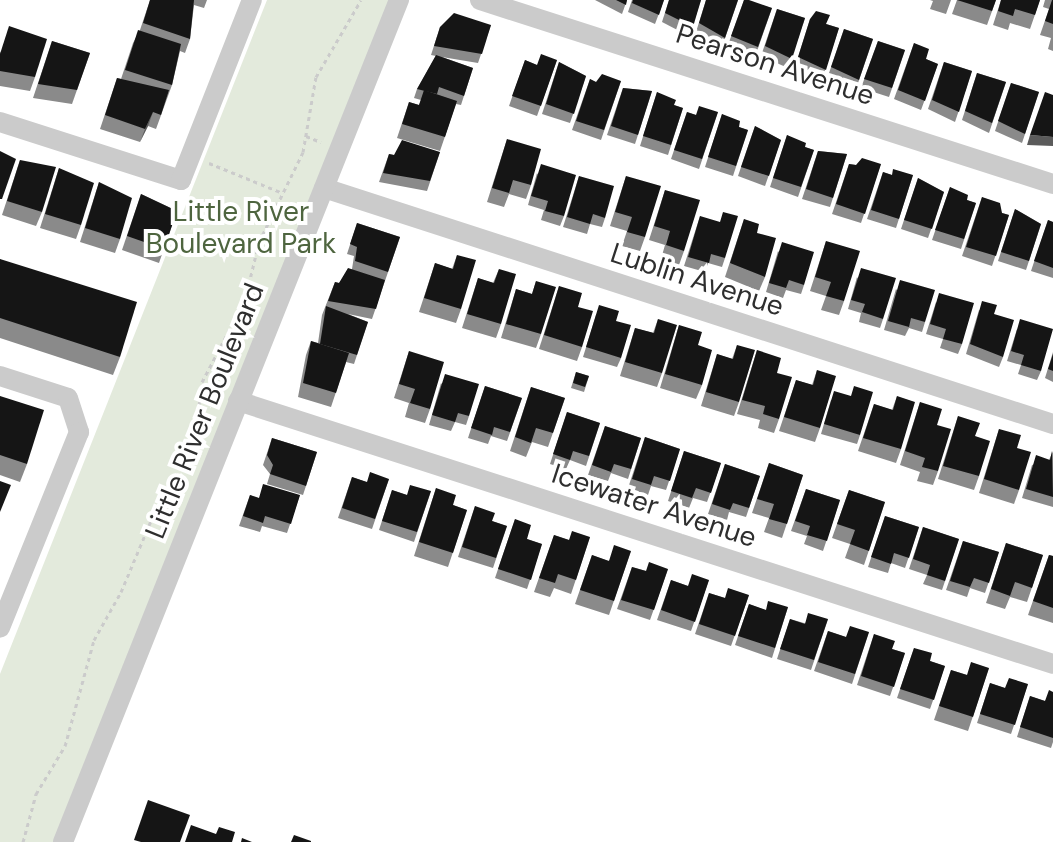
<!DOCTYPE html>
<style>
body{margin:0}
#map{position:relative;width:1053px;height:842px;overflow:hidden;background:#fff;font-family:"DM Sans",sans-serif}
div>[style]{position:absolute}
.green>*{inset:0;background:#e3eadc}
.path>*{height:3px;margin-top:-1.5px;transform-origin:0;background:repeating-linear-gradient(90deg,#cbcbcb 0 4px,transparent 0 8px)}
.minor>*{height:20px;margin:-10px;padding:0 10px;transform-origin:10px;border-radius:10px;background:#cbcbcb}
.wall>*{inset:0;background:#8a8a8a}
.shaded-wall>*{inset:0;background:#5b5b5b}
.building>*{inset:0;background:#151515}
span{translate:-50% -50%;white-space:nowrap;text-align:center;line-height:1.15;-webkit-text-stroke:8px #fff;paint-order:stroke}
.street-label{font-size:28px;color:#2e2e2e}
.park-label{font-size:28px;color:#4e653f}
</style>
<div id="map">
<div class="green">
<div style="clip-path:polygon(267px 0,399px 0,63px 842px,0 842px,0 674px)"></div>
</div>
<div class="path">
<div style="left:306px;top:136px;width:16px;rotate:22deg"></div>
<div style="left:209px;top:163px;width:80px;rotate:22.1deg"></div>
<div style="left:23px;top:842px;width:50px;rotate:-74.8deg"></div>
<div style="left:36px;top:794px;width:56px;rotate:-58.9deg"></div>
<div style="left:65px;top:746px;width:110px;rotate:-74.7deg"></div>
<div style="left:94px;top:640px;width:55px;rotate:-60.6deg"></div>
<div style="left:121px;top:592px;width:101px;rotate:-67.2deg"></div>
<div style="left:160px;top:499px;width:27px;rotate:-54deg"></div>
<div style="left:176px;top:477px;width:52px;rotate:-67.4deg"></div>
<div style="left:196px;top:429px;width:47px;rotate:-82.7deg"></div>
<div style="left:202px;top:382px;width:93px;rotate:-62.3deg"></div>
<div style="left:245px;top:300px;width:60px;rotate:-76.4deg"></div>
<div style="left:259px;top:242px;width:100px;rotate:-63.9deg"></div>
<div style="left:303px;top:152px;width:76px;rotate:-80.2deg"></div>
<div style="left:316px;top:77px;width:89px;rotate:-59.7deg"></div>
</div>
<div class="minor">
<div style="left:480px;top:0;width:602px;rotate:17.8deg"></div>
<div style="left:0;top:122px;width:190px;rotate:17.8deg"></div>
<div style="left:181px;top:180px;width:193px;rotate:-68.5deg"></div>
<div style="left:324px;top:188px;width:766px;rotate:17.94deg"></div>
<div style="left:0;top:376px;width:71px;rotate:17.9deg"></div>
<div style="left:68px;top:398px;width:36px;rotate:72deg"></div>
<div style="left:79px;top:432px;width:211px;rotate:112deg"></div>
<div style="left:238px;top:401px;width:856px;rotate:17.88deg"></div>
<div style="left:63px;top:842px;width:907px;rotate:-68.25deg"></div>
</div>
<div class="wall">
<div style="clip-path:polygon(150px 0,207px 0,204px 8px,194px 5px,190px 39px,185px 53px,180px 51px,172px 85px,156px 129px,148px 126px,140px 142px,100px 129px,117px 78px,121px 79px,133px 43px,140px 30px)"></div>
<div style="clip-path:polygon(595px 0,627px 0,622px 14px)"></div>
<div style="clip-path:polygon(632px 0,664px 0,655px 24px,628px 12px)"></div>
<div style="clip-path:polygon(669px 0,701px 0,689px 36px,662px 22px)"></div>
<div style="clip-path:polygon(706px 0,738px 0,722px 47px,696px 32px)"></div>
<div style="clip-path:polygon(744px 0,772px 8px,755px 57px,728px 45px)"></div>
<div style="clip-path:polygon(930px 0,951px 0,946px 14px,930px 9px,933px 1px)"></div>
<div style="clip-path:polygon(957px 0,996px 0,987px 25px,952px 14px)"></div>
<div style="clip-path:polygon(1001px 0,1040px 0,1030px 29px,1010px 23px,1008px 30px,993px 25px)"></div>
<div style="clip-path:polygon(1045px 0,1053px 0,1053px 51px,1048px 49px,1051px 38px,1040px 35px,1049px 9px,1043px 7px)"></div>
<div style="clip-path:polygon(777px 9px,805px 18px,788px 68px,761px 56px)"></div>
<div style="clip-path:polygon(810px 19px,839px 28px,822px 79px,795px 67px)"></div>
<div style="clip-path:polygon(491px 25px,478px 63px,442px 57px,473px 68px,461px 105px,456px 104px,440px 151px,397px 138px,409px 102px,419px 105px,421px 100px,414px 98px,417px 89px,436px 56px,431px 55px,440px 27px)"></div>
<div style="clip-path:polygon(844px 29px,873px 39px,856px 89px,828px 76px)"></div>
<div style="clip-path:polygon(52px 41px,90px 53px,72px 104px,33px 98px)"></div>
<div style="clip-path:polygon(878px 41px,905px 50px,889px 97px,861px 88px)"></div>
<div style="clip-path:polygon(914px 43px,926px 59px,938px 64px,921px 110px,894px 99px)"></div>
<div style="clip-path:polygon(0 52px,35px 77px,30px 91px,0 86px)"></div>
<div style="clip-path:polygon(525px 60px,537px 65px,557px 60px,537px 116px,509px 106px)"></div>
<div style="clip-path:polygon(559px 62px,586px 76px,570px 123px,542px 114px)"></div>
<div style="clip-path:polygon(944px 62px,972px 71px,955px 122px,928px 109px)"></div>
<div style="clip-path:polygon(977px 73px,1006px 82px,989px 133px,962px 120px)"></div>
<div style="clip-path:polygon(590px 79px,596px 82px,621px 81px,601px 140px,572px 130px)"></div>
<div style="clip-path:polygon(1011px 83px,1039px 92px,1022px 143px,995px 131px)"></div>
<div style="clip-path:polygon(623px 88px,652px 91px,635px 144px,607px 135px)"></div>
<div style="clip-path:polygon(657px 92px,674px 105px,683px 108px,668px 155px,640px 146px)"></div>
<div style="clip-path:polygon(687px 112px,696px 115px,718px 112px,699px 169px,671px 159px)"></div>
<div style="clip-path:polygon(722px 114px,739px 127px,748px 130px,733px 176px,705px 167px)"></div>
<div style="clip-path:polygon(755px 126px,781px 140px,765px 186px,738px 176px)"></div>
<div style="clip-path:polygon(787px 135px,805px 147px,814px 150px,798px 197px,770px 187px)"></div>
<div style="clip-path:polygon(507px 139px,531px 185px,526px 199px,509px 194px,504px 207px,487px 202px)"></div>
<div style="clip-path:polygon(818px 151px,847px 154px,830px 207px,802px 199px)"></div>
<div style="clip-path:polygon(440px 152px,427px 191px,379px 182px,389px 154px,394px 155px)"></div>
<div style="clip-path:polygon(20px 160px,42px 212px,36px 226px,2px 215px)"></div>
<div style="clip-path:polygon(849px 164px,856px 165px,881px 164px,861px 223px,832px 214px)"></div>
<div style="clip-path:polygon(59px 168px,81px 225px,76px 239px,40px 228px)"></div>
<div style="clip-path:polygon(883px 172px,892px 175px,913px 175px,896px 228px,867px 219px)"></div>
<div style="clip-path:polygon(537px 173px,564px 216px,560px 226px,541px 220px,544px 210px,528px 205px)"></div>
<div style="clip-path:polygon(579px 176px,605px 218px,602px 227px,590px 224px,587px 234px,563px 227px)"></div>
<div style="clip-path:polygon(626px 176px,645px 237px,640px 251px,622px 246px,627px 231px,610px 226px)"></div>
<div style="clip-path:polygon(918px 178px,944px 192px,928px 238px,901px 229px)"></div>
<div style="clip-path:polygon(99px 182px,120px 239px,115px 253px,80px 242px)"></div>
<div style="clip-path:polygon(950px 187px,967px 200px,976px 203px,961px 249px,932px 240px)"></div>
<div style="clip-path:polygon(665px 190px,684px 251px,679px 265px,661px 259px,665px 245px,649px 240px)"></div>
<div style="clip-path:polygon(141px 194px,177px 211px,159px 263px,122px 250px)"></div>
<div style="clip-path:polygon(982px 197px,1002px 213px,1009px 215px,992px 266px,962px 256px)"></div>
<div style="clip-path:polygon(1015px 209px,1041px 224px,1026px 270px,998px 261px)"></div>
<div style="clip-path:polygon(700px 216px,725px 258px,722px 267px,708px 263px,705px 272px,684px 266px)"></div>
<div style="clip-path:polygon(744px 219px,757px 233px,765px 277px,759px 291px,725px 277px)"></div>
<div style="clip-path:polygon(1048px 220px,1053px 222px,1053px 278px,1031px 271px)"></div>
<div style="clip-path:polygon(357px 223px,400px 237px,372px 319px,348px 314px,368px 322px,354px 364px,346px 362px,331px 407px,298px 397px,306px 355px,311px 341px,318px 343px,322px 315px,335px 282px,339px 283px,352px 269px,354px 256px,347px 254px)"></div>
<div style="clip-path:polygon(826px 241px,844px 301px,839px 315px,821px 310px,826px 296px,810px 291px)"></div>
<div style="clip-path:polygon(778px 251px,804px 285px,801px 294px,786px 290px,783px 298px,766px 292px)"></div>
<div style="clip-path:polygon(457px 255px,461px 309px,456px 323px,419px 312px,435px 263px,452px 269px)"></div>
<div style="clip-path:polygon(0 259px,120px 357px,113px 375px,0 338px)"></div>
<div style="clip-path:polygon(499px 269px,501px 324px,496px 338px,462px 328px,478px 278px,493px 283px)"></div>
<div style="clip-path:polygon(857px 277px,883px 319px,880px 328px,859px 322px,861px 313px,848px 309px)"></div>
<div style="clip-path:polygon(536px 281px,541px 334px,536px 348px,501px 338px,516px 289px,532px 294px)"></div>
<div style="clip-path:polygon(559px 286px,578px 307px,582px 347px,577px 361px,539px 349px)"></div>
<div style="clip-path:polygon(896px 289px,925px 322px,922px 332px,909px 328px,905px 336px,884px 330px)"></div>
<div style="clip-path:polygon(936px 302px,962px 344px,958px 354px,940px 348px,943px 339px,926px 334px)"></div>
<div style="clip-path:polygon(979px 310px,994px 314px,1003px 357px,999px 367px,966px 354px)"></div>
<div style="clip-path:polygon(596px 315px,616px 321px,621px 358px,617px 367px,583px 357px)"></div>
<div style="clip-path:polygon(658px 319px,662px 373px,657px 387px,620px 376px,635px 328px,653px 333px)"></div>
<div style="clip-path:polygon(679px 325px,698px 345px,702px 385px,696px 399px,660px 388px)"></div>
<div style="clip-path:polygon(1017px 329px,1041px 371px,1037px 380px,1018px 374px,1021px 365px,1007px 361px)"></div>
<div style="clip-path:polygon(737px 345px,739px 402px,734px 416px,701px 406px,717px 354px,732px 359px)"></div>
<div style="clip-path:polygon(757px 350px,777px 373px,779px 419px,774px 433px,758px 428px,760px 420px,737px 414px)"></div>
<div style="clip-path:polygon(409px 351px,430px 409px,425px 423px,405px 417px,409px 403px,394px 398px)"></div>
<div style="clip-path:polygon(1053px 352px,1053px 382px,1045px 378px)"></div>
<div style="clip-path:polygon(817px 370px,820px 428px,815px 442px,779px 431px,796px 380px,812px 385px)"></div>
<div style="clip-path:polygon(576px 372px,589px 376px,584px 392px,571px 388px)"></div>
<div style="clip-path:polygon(441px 383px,469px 416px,466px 425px,455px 422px,451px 431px,429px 425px)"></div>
<div style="clip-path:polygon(485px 386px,522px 398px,507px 441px,491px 436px,488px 444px,468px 438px)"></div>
<div style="clip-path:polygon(531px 387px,565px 398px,548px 447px,532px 442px,526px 457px,510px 451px)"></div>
<div style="clip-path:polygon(0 396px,27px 464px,20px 482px,0 475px)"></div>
<div style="clip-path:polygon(850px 396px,860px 435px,857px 444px,821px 434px,831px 400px)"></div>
<div style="clip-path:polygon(897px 396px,901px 449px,896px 463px,858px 451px,874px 404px,892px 410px)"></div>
<div style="clip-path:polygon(920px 402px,937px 425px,938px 471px,933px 485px,917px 481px,920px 472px,900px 465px)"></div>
<div style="clip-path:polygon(567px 412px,600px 423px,586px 466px,570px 460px,566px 469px,550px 464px)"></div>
<div style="clip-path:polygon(958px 416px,975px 436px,979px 476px,974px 490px,938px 479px)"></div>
<div style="clip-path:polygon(605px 426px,641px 438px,628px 479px,611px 473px,608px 481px,588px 475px)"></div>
<div style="clip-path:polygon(999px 429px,1017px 448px,1019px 490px,1014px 504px,979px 493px)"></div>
<div style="clip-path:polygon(645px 437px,680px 449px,666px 490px,651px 486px,648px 495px,628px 488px)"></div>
<div style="clip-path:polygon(272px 438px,317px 452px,303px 495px,267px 484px,270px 474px,263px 465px)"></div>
<div style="clip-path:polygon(684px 451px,721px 463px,707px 502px,693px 498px,689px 508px,668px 501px)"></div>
<div style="clip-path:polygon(1053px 451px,1053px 507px,1022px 498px,1032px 465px,1049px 460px)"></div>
<div style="clip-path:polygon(769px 463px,803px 475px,782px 538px,764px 532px,769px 518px,752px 513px)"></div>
<div style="clip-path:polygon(725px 464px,760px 476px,746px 517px,729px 512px,727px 520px,708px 514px)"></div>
<div style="clip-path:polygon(352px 477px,366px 482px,389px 479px,372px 529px,338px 518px)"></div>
<div style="clip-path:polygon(436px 488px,453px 505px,467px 510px,448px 567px,414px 556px)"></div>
<div style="clip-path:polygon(806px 489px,840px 500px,823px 551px,804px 544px,807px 536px,791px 531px)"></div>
<div style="clip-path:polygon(392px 490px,407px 495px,431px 491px,414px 542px,379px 530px)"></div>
<div style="clip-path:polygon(849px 490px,885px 502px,864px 565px,845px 558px,850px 544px,832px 538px)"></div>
<div style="clip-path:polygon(250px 495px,258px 498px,300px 495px,287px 533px,262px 526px,260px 532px,239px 526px)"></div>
<div style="clip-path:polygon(475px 506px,492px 521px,507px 526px,493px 568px,458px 557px)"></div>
<div style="clip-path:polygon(885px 516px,919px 527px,905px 568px,891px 563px,888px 573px,868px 567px)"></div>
<div style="clip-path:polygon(515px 519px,527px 539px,542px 544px,527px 589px,495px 578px)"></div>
<div style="clip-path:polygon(923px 527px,959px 539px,942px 590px,923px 584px,927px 575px,909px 569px)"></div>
<div style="clip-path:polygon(554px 535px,569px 540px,590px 537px,571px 594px,554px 588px,550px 597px,534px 592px)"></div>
<div style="clip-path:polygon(963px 541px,999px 552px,985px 593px,970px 588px,967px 597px,946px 590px)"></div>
<div style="clip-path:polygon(1006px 543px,1043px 555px,1027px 602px,1010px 597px,1005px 609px,986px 603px)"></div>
<div style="clip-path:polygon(631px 551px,609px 615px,575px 604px,592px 555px,608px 561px)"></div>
<div style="clip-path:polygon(1049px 555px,1053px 556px,1053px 623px,1028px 615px)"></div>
<div style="clip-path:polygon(632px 567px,646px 571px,668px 569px,650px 620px,617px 609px)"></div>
<div style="clip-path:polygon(671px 580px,688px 586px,709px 580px,691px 631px,657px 620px)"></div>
<div style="clip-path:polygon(709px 593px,725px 598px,749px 595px,731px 646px,695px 634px)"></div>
<div style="clip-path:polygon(749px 604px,765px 610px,788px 607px,772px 658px,735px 645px)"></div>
<div style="clip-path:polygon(790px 619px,804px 623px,828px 619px,811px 670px,777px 659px)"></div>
<div style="clip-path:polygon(828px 631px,846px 637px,869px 632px,852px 684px,814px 671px)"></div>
<div style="clip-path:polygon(874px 634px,892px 649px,905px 653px,890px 696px,857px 685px)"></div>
<div style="clip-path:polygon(914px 648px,930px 661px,945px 666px,930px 709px,897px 698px)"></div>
<div style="clip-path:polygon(989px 668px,968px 731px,934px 720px,951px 670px,967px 675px)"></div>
<div style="clip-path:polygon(990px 683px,1005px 688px,1028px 684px,1011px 734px,977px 723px)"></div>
<div style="clip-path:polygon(1053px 692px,1053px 742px,1051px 748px,1017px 737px,1030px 696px,1045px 701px)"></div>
</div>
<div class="shaded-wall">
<div style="clip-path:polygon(153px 112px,148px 126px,140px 142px,145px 129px)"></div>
<div style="clip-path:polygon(1030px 135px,1053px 137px,1053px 146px,1027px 145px)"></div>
</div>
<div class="building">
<div style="clip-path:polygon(150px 0,194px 0,190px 39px,143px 23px)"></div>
<div style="clip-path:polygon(616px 0,627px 0,626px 5px)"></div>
<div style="clip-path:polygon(633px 0,664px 0,659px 15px,632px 3px)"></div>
<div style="clip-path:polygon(669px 0,701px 0,693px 27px,665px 13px)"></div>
<div style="clip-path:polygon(706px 0,738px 0,725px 38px,699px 23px)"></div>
<div style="clip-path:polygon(744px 0,749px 0,772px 8px,758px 47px,731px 36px)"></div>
<div style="clip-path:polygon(957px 0,996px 0,992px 11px)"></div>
<div style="clip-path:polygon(1001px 0,1040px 0,1035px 15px,1015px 9px,1013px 16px,998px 11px)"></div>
<div style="clip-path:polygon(1052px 0,1053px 0,1053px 24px,1045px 21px)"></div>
<div style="clip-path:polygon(777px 9px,805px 18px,792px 59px,765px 46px)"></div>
<div style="clip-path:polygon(816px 11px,830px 15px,826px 24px,839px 28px,826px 70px,798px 57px,810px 19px)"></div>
<div style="clip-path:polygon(454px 13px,491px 25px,482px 54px,434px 46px,440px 27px)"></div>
<div style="clip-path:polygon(9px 26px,47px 39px,35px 77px,0 71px,0 54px)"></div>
<div style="clip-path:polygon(844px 29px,873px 39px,859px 80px,831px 67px)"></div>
<div style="clip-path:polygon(138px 30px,181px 44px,172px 85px,125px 70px)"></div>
<div style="clip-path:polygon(52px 41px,90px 53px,77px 90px,38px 84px)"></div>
<div style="clip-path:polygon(878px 41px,905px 50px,892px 88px,864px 79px)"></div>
<div style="clip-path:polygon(914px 43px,929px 49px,926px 59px,938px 64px,925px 101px,898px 90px)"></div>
<div style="clip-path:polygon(541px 54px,557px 60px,541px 106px,512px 96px,525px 60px,537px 65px)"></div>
<div style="clip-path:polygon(436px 55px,473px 68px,464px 96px,439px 87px,437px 94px,417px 89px)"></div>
<div style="clip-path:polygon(559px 62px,586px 76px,574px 114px,546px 104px)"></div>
<div style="clip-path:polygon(944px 62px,972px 71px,959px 112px,932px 100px)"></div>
<div style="clip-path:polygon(977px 73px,1006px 82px,992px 123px,965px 111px)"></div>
<div style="clip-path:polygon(602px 74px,621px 81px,604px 130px,576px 121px,590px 79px,596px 82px)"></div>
<div style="clip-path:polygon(117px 78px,169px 90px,161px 115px,153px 112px,145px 129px,105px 115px)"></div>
<div style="clip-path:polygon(1011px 83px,1039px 92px,1025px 134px,998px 121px)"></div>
<div style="clip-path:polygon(623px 88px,652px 91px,638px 135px,611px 126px)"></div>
<div style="clip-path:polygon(424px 90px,457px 101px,445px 137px,402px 124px,409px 102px,419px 105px)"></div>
<div style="clip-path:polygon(657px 92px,676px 100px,674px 105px,683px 108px,671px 145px,643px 136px)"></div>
<div style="clip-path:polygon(1045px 92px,1053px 95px,1053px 137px,1030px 135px)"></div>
<div style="clip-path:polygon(699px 106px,718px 112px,702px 159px,674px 150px,687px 112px,696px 115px)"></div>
<div style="clip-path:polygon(722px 114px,740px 121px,739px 127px,748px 130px,736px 166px,708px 157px)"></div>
<div style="clip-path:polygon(755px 126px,781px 140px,769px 176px,741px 167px)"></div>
<div style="clip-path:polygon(787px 135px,806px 143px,805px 147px,814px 150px,801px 187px,773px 178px)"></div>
<div style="clip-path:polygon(507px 139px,541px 149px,531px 185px,513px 180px,509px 193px,492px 188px)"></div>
<div style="clip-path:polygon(402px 140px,440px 152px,430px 181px,383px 173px,389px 154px,394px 155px)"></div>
<div style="clip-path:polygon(0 151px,16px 159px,2px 199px,0 199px)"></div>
<div style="clip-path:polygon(818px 151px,847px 154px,833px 198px,806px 189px)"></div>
<div style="clip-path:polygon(862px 158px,881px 164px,865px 214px,836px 204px,849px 164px,856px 165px)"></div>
<div style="clip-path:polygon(20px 160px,56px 167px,42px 212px,7px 201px)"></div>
<div style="clip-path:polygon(541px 164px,576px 175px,564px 216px,545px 211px,548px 201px,531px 196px)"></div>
<div style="clip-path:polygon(59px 168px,94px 183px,81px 225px,45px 214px)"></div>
<div style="clip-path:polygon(893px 169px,913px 175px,899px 219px,871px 210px,883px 172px,892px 175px)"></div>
<div style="clip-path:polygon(579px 176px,614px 186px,605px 218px,593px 214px,590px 224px,567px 217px)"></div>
<div style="clip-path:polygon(626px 176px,661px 186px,645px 237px,627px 232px,632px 217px,615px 212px)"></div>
<div style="clip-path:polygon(918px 178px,944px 192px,932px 229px,904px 220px)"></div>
<div style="clip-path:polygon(99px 182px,132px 198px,120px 239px,85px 228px)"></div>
<div style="clip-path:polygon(950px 187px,968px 195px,967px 200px,976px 203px,964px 239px,935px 230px)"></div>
<div style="clip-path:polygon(665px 190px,700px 200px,684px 251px,666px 245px,670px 231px,654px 226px)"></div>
<div style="clip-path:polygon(141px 194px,177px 211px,164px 249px,127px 236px)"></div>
<div style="clip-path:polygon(982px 197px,1000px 203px,1002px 213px,1009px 215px,996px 256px,966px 247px)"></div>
<div style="clip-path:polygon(1015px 209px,1041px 224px,1029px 261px,1001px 252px)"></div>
<div style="clip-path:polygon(723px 212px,738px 216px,725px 258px,711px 254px,709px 263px,688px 257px,700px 216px,720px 222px)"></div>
<div style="clip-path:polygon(744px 219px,759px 224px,757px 233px,776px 238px,765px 277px,730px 263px)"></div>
<div style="clip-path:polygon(1048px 220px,1053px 222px,1053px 268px,1034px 261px)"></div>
<div style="clip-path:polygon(357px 223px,400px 237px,388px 272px,355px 261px,357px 247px,350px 244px)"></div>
<div style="clip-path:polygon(826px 241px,860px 251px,844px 301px,826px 296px,831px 282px,815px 277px)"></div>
<div style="clip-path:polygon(782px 242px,814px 252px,804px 285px,789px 280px,786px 288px,769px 283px)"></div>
<div style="clip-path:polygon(457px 255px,476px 260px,461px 309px,424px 298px,435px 263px,453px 269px)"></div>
<div style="clip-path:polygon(0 259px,137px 302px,120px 357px,0 318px)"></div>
<div style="clip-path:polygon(348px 268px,385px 280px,376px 309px,328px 301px,335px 282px,339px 283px)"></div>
<div style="clip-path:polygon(861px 268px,896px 278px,883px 319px,862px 312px,865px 304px,851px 300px)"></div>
<div style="clip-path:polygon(499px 269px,516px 274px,501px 324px,467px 314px,478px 278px,494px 283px)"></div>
<div style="clip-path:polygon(900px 280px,935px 290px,925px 322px,911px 318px,909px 327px,888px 321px)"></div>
<div style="clip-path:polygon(536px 281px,556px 287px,541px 334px,506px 324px,516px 289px,532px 294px)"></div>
<div style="clip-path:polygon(559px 286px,582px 293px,578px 307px,593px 311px,582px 347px,544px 335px)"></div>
<div style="clip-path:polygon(939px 293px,974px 303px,962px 344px,943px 339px,946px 329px,930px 324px)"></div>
<div style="clip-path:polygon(982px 301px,997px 305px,994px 314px,1014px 320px,1003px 357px,970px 344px)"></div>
<div style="clip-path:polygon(599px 305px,619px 311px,616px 321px,631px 325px,621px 358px,586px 347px)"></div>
<div style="clip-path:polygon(326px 306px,368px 322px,357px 355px,320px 344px)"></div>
<div style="clip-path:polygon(658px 319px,677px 325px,662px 373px,625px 362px,635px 328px,654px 333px)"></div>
<div style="clip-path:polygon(1020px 319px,1053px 329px,1041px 371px,1021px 365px,1024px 355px,1011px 351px)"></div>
<div style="clip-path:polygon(679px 325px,702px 332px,698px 345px,712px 350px,702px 385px,665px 374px)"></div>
<div style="clip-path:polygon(311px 341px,349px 353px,336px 393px,303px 383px)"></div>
<div style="clip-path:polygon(737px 345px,755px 350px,739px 402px,706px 392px,717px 354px,733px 359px)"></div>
<div style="clip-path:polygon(757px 350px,781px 358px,777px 373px,792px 377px,779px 419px,763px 414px,765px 406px,742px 400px)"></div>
<div style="clip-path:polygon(409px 351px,444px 362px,430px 409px,410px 403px,415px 389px,399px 384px)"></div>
<div style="clip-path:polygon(1053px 354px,1053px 371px,1048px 369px)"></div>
<div style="clip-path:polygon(817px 370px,836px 376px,820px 428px,784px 417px,796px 380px,813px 385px)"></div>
<div style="clip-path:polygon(576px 372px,589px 376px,585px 387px,573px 383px)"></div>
<div style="clip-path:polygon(445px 374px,479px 384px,469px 416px,458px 413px,455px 422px,432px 415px)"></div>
<div style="clip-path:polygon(485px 386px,522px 398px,510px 432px,494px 427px,492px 435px,471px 428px)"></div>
<div style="clip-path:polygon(854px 386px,873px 392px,860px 435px,824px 424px,834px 391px,851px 396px)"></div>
<div style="clip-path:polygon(531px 387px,565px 398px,553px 433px,536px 428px,531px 443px,515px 437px)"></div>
<div style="clip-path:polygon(0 396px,44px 410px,27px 464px,0 455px)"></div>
<div style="clip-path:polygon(897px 396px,915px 402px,901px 449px,863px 438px,874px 404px,893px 410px)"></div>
<div style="clip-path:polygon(920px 402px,942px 409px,937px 425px,951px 429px,938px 471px,922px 467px,925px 458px,905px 451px)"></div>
<div style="clip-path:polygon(567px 412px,600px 423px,589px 456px,573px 451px,570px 460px,553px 454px)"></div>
<div style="clip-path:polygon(958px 416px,980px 423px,975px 436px,990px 441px,979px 476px,943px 466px)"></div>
<div style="clip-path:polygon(605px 426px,641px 438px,631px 469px,614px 464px,611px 472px,592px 465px)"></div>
<div style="clip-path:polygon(999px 429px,1021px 435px,1017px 448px,1031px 452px,1019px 490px,984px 479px)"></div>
<div style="clip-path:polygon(645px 437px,680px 449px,670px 481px,654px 476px,651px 485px,632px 479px)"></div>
<div style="clip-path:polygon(272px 438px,317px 452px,306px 486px,270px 474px,273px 465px,267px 455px)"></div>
<div style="clip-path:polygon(684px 451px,721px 463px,711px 493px,696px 488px,692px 498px,671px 491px)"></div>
<div style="clip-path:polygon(1052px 451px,1053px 497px,1026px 489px,1036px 455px,1050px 460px)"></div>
<div style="clip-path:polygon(769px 463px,803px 475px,787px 524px,769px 519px,774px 504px,757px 499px)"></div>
<div style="clip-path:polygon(725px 464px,760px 476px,749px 508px,733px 503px,730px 510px,712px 504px)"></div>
<div style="clip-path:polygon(370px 472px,389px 479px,375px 519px,342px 508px,352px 477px,367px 482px)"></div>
<div style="clip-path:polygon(0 481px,11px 485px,0 512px)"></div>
<div style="clip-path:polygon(263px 484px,300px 495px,291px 524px,265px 516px,263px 523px,243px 516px,250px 495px,259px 498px)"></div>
<div style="clip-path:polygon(410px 485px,431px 491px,417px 532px,382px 521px,392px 490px,407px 495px)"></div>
<div style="clip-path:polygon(436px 488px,456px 495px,453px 505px,467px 510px,453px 553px,419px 542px)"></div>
<div style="clip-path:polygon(806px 489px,840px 500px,827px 541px,807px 535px,810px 526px,795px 521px)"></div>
<div style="clip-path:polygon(849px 490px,885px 502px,869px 551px,850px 544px,855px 530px,837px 524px)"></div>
<div style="clip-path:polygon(475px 506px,495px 513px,492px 521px,507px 526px,496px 558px,462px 547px)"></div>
<div style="clip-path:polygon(885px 516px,919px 527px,909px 558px,894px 553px,891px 564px,871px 557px)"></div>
<div style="clip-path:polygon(515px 519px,531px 525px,527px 539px,542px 544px,531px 580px,498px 569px)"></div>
<div style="clip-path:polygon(923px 527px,959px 539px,945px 581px,927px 575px,930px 565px,913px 559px)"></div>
<div style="clip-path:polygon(572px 531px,590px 537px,576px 580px,558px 574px,555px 583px,539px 578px,554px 535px,569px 540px)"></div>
<div style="clip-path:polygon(963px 541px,999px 552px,989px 583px,974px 578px,970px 587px,950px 581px)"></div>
<div style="clip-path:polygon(1006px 543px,1043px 555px,1032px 588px,1015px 582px,1010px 596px,991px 589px)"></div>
<div style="clip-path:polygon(614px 545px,631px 551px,614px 601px,580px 590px,592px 555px,609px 561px)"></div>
<div style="clip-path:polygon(1049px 555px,1053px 556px,1053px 608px,1033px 601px)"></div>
<div style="clip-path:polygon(649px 562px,668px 569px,654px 610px,621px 600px,632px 567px,646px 571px)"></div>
<div style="clip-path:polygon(692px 574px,709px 580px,695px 622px,661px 610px,671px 580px,688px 586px)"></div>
<div style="clip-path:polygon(728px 588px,749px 595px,735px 636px,699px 624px,709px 593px,725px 598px)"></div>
<div style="clip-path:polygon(768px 601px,788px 607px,775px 648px,738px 636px,749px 604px,766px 610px)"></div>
<div style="clip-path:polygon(808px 613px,828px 619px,814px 660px,780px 649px,790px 619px,805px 624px)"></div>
<div style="clip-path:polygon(850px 626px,869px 632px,855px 674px,818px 662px,828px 631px,846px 637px)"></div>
<div style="clip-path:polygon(874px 634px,895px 641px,892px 649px,905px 653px,894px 687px,861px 676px)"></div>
<div style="clip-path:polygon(914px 648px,932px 653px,930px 661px,945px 666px,934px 700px,900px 689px)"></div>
<div style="clip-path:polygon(971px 662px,989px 668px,973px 717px,939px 706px,951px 670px,967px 675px)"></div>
<div style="clip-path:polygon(1009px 678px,1028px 684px,1015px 725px,980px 714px,990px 683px,1005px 688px)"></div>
<div style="clip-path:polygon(1049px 690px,1053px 692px,1053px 738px,1020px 727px,1030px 696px,1045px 701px)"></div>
<div style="clip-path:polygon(148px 800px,190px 815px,180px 842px,141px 842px,134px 840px)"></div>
<div style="clip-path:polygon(191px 825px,216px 834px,219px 827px,235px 832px,232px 842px,185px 842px)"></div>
<div style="clip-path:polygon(294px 835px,311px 841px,311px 842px,291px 842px)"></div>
<div style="clip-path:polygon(242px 838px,252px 842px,241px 842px)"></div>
</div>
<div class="street-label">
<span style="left:775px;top:65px;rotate:18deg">Pearson Avenue</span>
<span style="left:697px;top:280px;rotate:18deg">Lublin Avenue</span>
<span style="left:205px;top:411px;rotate:-68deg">Little River Boulevard</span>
<span style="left:654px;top:506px;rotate:18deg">Icewater Avenue</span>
</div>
<div class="park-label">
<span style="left:241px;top:228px">Little River<br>Boulevard Park</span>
</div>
</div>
